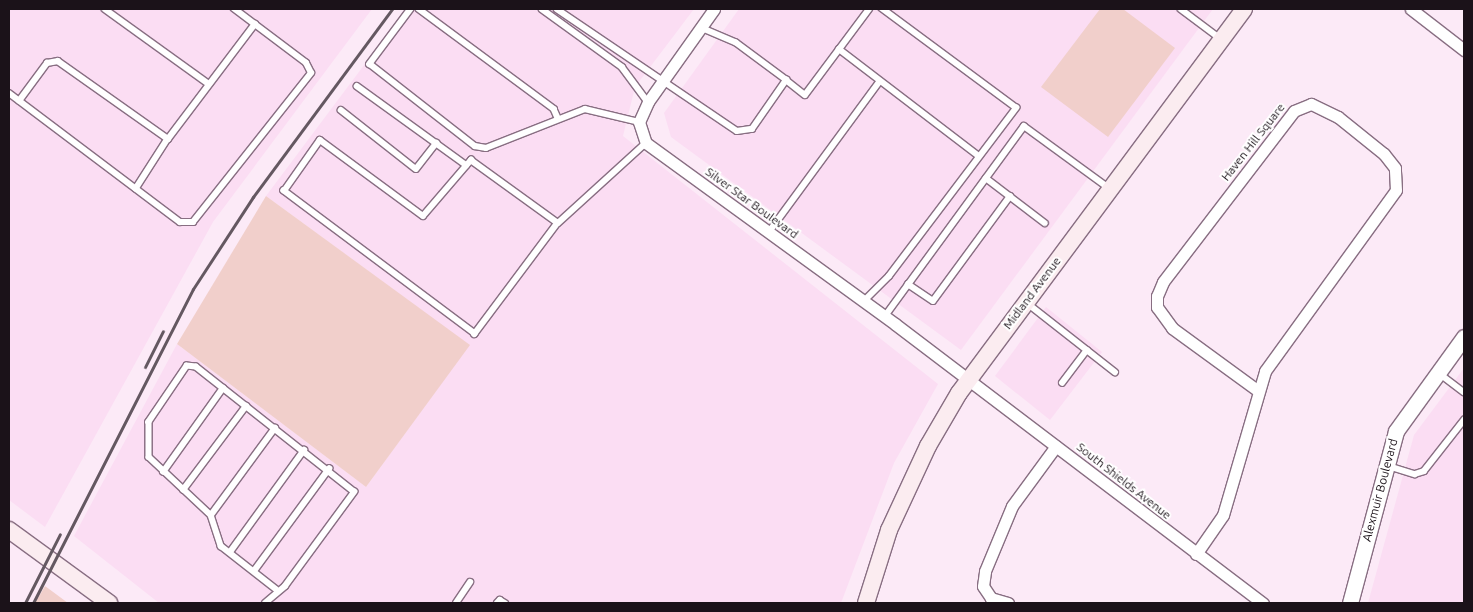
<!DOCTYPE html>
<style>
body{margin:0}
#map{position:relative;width:1473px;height:612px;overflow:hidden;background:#fceaf7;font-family:Ubuntu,sans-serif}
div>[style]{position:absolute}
.built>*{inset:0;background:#fbddf3}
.green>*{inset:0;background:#f1cfcb}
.roads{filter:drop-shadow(1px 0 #886e82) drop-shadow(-1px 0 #886e82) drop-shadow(0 1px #886e82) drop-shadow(0 -1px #886e82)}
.service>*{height:5.5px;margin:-2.75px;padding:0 2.75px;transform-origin:2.75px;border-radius:2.75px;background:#fff}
.minor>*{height:11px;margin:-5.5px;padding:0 5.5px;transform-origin:5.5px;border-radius:5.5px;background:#fff}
.tertiary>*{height:15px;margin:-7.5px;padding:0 7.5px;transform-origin:7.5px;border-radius:7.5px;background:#fff}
.secondary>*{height:16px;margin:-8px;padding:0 8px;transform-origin:8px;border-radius:8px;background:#fbecf0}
.rail>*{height:3px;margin:-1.5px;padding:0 1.5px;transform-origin:1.5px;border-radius:1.5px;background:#645861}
span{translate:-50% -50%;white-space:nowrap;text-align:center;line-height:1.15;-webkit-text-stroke:4px #fff;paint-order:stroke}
.street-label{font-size:12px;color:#1b1219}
.frame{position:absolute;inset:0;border:10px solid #1b1219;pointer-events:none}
</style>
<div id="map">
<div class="built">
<div style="clip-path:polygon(9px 9px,372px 9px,213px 222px,45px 527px,9px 500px)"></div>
<div style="clip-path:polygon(406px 9px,694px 9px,635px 87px,623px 136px,938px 384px,894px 463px,841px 603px,159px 603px,74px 536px,177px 344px,366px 487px,469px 345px,266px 196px)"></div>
<div style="clip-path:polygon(739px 9px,1213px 9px,961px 350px,671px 137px,664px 113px)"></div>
<div style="clip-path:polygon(1046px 307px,1102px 352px,1050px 420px,995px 376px)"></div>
<div style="clip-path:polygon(1464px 368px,1464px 603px,1368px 603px,1414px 435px)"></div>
</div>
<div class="green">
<div style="clip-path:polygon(1100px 9px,1123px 9px,1175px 48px,1108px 137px,1041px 87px)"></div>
<div style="clip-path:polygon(266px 196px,470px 345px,366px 487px,177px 344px)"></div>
<div style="clip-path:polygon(45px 586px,68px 603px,35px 603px)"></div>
</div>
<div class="roads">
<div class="service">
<div style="left:105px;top:9px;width:128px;rotate:35.8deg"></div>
<div style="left:411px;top:9px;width:69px;rotate:126.7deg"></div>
<div style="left:370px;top:64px;width:133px;rotate:38deg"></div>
<div style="left:475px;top:146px;width:11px;rotate:10deg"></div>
<div style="left:486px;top:148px;width:106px;rotate:-21.5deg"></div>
<div style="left:585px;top:109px;width:56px;rotate:13.5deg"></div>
<div style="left:419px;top:9px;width:168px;rotate:36.5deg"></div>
<div style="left:554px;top:109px;width:10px;rotate:66deg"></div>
<div style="left:542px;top:9px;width:99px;rotate:35.9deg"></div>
<div style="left:622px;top:67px;width:44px;rotate:53.4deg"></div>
<div style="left:557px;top:9px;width:217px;rotate:34.1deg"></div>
<div style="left:737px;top:131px;width:15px;rotate:-8deg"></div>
<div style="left:752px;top:129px;width:60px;rotate:-55.2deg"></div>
<div style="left:786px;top:80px;width:62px;rotate:-143.5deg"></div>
<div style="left:736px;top:43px;width:39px;rotate:-157deg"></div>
<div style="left:1181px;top:9px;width:50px;rotate:36.9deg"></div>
<div style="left:839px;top:49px;width:176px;rotate:37.4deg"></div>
<div style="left:786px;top:80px;width:24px;rotate:38deg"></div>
<div style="left:805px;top:95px;width:107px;rotate:-53.3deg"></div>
<div style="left:357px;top:86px;width:135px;rotate:35.9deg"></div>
<div style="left:9px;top:93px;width:214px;rotate:37deg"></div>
<div style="left:180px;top:222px;width:13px"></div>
<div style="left:193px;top:222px;width:190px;rotate:-51.6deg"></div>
<div style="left:311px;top:73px;width:11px;rotate:-117deg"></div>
<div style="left:306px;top:63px;width:90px;rotate:-143.1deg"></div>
<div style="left:19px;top:101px;width:47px;rotate:-53.6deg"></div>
<div style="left:47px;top:63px;width:11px;rotate:-10deg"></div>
<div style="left:58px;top:61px;width:135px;rotate:35.3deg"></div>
<div style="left:168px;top:139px;width:59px;rotate:122.6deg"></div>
<div style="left:341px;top:110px;width:95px;rotate:38.2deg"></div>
<div style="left:416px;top:169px;width:33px;rotate:-52deg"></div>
<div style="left:168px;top:139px;width:144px;rotate:-52.9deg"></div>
<div style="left:986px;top:178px;width:74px;rotate:37.3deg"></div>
<div style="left:558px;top:223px;width:139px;rotate:126.8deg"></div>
<div style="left:475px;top:334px;width:239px;rotate:-143.2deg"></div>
<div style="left:284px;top:191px;width:62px;rotate:-54.8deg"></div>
<div style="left:320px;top:140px;width:128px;rotate:36.4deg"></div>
<div style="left:423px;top:216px;width:74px;rotate:-49.4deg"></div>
<div style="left:471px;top:160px;width:107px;rotate:35.9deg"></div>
<div style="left:558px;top:223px;width:119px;rotate:-42.3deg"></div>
<div style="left:769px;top:232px;width:187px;rotate:-53.7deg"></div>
<div style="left:908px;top:284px;width:30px;rotate:34deg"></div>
<div style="left:933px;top:301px;width:130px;rotate:-53.7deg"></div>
<div style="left:864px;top:301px;width:35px;rotate:-45deg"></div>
<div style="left:889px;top:276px;width:211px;rotate:-52.9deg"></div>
<div style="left:1016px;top:108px;width:167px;rotate:-143.5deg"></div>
<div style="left:1027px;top:303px;width:112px;rotate:38.1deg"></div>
<div style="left:885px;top:316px;width:235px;rotate:-53.8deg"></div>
<div style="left:1024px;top:126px;width:105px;rotate:36.1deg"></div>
<div style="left:1440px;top:374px;width:30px;rotate:37deg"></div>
<div style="left:1062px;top:383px;width:41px;rotate:-52.9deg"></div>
<div style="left:1388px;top:466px;width:28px;rotate:17deg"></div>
<div style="left:1415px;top:474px;width:9px;rotate:-18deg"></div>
<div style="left:1424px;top:471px;width:65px;rotate:-51.9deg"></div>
<div style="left:163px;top:472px;width:103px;rotate:-54.5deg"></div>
<div style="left:183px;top:490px;width:105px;rotate:-53.1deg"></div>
<div style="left:211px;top:515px;width:108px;rotate:-53.7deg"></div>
<div style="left:230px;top:552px;width:126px;rotate:-54deg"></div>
<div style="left:254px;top:571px;width:127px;rotate:-53.7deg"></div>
<div style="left:265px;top:603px;width:26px;rotate:-40deg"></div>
<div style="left:285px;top:586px;width:117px;rotate:-53.7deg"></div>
<div style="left:354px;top:492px;width:201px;rotate:-141.7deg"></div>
<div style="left:196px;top:367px;width:9px;rotate:-174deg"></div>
<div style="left:187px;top:366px;width:68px;rotate:124.2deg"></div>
<div style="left:149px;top:422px;width:35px;rotate:90deg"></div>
<div style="left:149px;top:457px;width:85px;rotate:43.1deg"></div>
<div style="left:211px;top:515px;width:33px;rotate:72deg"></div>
<div style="left:221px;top:546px;width:70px;rotate:38deg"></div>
<div style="left:456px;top:603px;width:25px;rotate:-56deg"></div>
<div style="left:497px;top:603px;width:4px;rotate:-45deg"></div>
<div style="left:500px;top:600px;width:6px;rotate:31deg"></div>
</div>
<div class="minor">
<div style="left:714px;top:9px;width:114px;rotate:125.4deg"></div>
<div style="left:648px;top:102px;width:22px;rotate:114deg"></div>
<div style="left:639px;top:122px;width:22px;rotate:72deg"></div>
<div style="left:646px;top:143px;width:308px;rotate:36deg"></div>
<div style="left:895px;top:324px;width:462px;rotate:37.2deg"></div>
<div style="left:1411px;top:9px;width:67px;rotate:37.7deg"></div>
<div style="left:1196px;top:554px;width:47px;rotate:-55.3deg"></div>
<div style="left:1223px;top:515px;width:150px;rotate:-73.7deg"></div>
<div style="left:1265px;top:371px;width:223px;rotate:-54.1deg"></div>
<div style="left:1396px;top:190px;width:22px;rotate:-93deg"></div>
<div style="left:1395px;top:168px;width:18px;rotate:-128deg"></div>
<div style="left:1384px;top:154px;width:59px;rotate:-141.2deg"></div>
<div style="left:1338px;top:117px;width:30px;rotate:-154deg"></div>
<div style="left:1311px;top:104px;width:18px;rotate:158deg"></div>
<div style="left:1294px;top:111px;width:215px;rotate:127.5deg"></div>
<div style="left:1163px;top:282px;width:15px;rotate:113deg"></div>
<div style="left:1157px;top:296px;width:11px;rotate:90deg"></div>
<div style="left:1157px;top:307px;width:26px;rotate:54deg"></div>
<div style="left:1172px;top:328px;width:105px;rotate:36.1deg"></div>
<div style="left:1008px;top:603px;width:18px;rotate:-164deg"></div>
<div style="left:991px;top:598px;width:14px;rotate:-124deg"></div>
<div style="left:983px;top:586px;width:15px;rotate:-82deg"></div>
<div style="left:985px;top:571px;width:70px;rotate:-67.4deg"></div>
<div style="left:1012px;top:506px;width:74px;rotate:-53.7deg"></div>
</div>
<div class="tertiary">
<div style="left:1350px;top:603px;width:178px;rotate:-75deg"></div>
<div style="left:1396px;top:431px;width:116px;rotate:-54.1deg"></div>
</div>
<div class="secondary">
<div style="left:9px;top:530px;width:124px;rotate:36.1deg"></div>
<div style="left:866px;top:603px;width:77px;rotate:-72.5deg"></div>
<div style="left:889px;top:530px;width:93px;rotate:-65.1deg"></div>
<div style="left:928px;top:446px;width:61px;rotate:-59.7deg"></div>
<div style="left:959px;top:393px;width:478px;rotate:-53.4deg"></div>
</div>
</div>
<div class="rail">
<div style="left:145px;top:367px;width:40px;rotate:-63.4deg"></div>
<div style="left:25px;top:603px;width:77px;rotate:-63.1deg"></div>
<div style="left:33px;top:603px;width:352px;rotate:-63deg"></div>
<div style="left:193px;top:289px;width:110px;rotate:-56.9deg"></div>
<div style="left:253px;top:197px;width:234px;rotate:-53.5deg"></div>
</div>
<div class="street-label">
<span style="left:1253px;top:142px;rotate:-52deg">Haven Hill Square</span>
<span style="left:752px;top:203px;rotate:36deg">Silver Star Boulevard</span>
<span style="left:1032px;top:293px;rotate:-53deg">Midland Avenue</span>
<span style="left:1124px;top:481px;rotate:38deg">South Shields Avenue</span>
<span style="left:1380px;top:490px;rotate:-75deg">Alexmuir Boulevard</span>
</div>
<div class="frame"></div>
</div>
